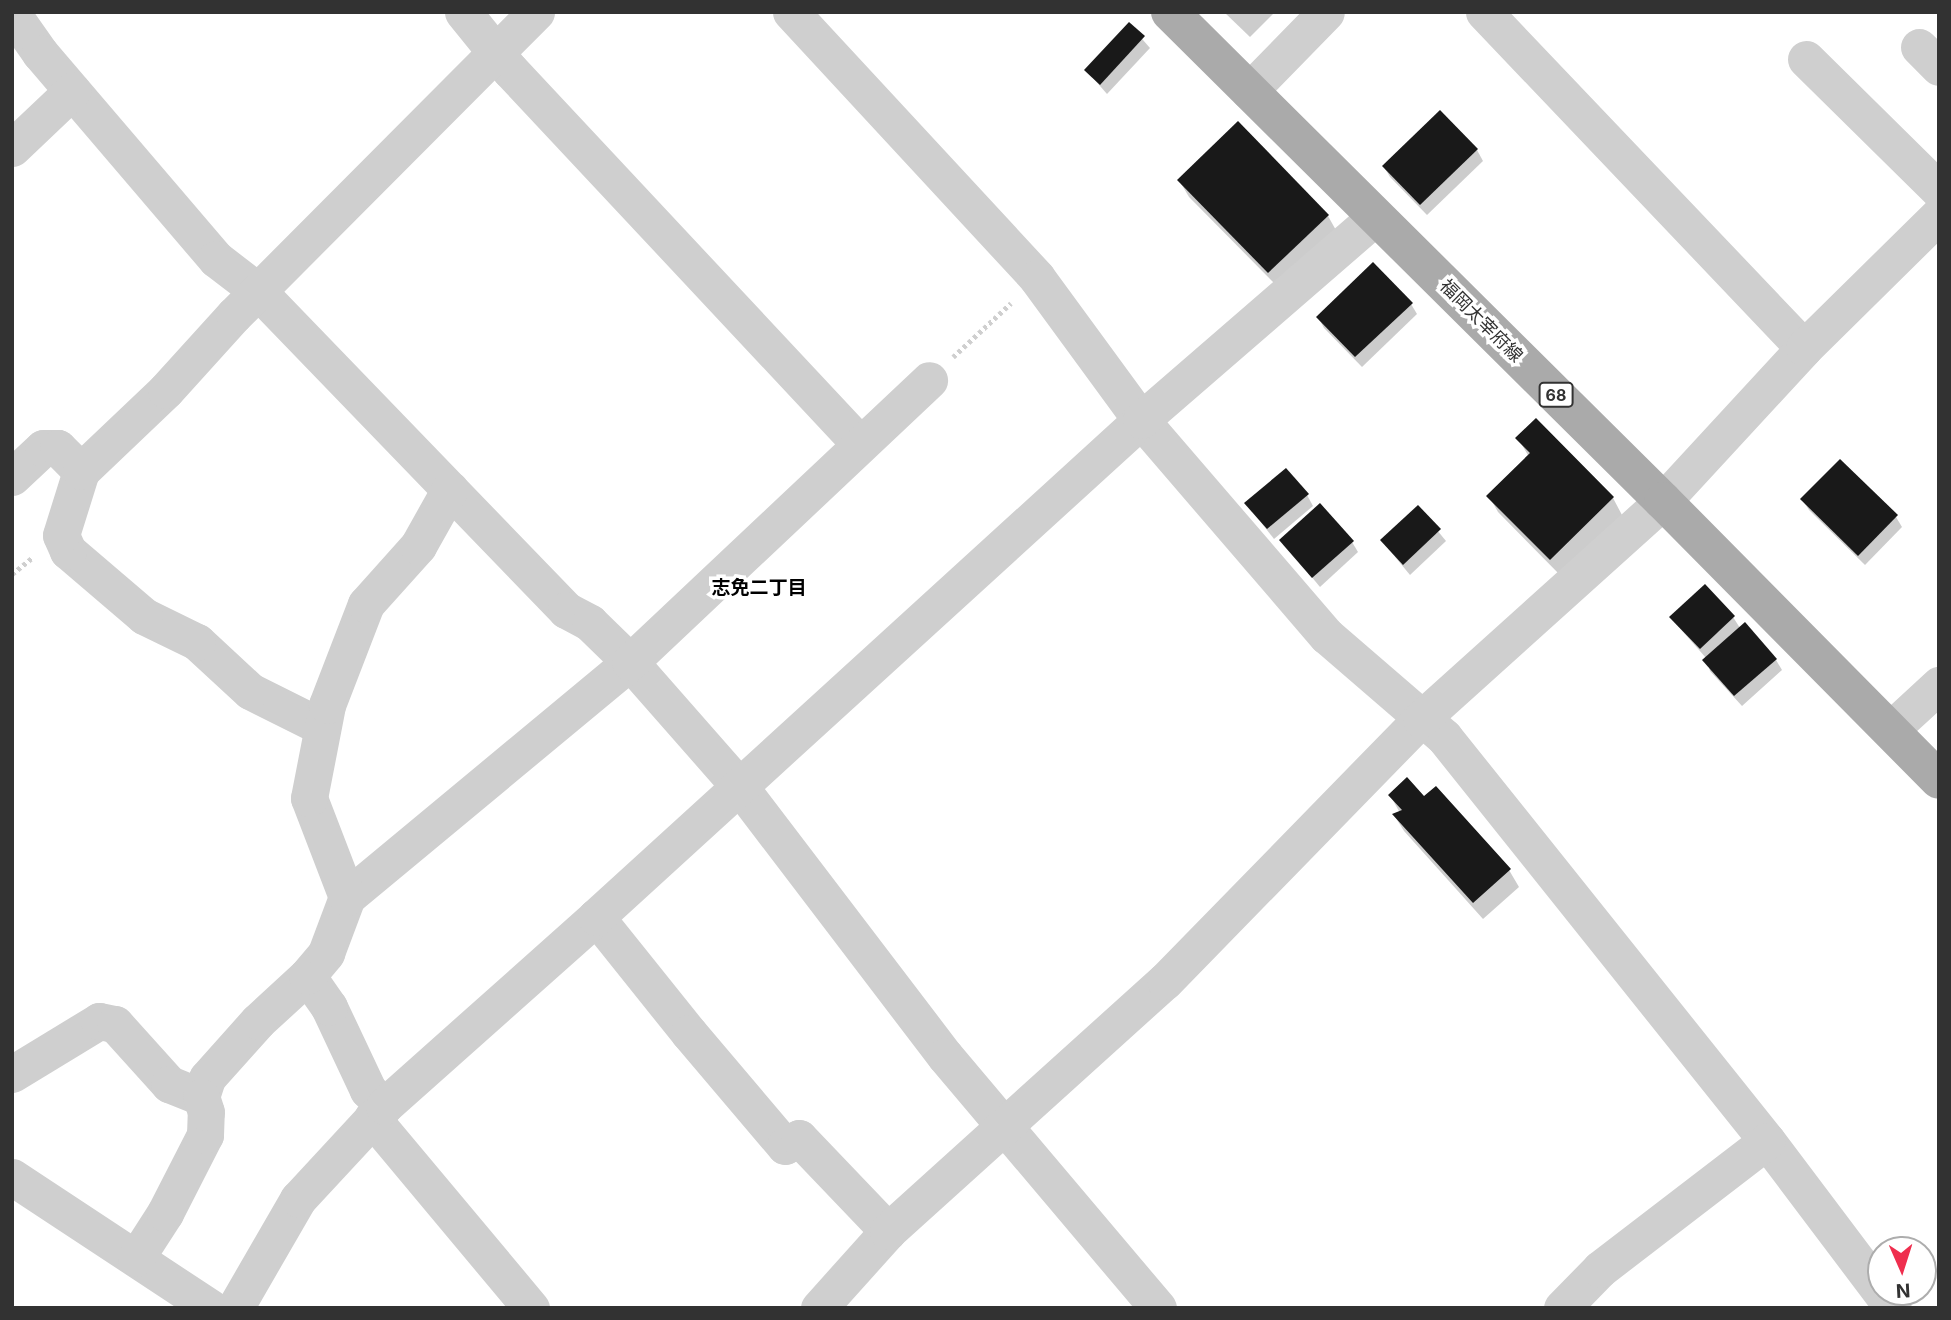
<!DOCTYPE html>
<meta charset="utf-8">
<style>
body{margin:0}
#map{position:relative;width:1951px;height:1320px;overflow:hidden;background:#fff;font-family:Inter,"Noto Sans JP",sans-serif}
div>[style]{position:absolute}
.shadow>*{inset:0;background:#0003}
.building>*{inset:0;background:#191919}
.path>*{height:4.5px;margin-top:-2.25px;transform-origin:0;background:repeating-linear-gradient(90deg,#cfcfcf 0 3.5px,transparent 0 7px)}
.minor>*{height:37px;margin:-18.5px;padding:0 18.5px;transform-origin:18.5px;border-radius:18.5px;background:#cfcfcf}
.major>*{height:38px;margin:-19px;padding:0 19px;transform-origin:19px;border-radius:19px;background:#aaa}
span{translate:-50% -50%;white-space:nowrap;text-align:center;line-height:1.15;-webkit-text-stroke:7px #fff;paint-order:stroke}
.shield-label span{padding:2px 5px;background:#fff;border:2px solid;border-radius:5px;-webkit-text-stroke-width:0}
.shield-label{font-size:16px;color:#323232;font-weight:700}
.street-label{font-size:18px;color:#323232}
.neighbourhood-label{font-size:19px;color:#000;font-weight:700}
.frame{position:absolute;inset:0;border:14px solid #323232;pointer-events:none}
.north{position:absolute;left:1867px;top:1236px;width:70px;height:70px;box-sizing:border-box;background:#fff;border:2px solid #adadad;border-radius:50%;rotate:177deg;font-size:19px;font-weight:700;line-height:28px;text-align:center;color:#323232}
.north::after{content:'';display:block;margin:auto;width:24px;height:32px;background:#ef2e4e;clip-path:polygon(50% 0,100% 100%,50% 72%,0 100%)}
</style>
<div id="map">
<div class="shadow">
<div style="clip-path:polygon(1224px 12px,1275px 12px,1250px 37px)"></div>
<div style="clip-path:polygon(1129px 24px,1150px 48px,1107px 94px,1086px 70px)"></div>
<div style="clip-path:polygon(1477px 150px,1483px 161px,1427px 215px,1390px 177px,1384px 167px)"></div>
<div style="clip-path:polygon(1179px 180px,1328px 216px,1337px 232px,1279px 288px,1189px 197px)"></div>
<div style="clip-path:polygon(1411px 304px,1417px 314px,1362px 367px,1324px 328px,1318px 317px)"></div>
<div style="clip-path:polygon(1536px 420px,1613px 498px,1622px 515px,1560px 575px,1498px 512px,1489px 496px,1529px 457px,1518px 438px)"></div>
<div style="clip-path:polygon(1307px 495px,1313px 506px,1274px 539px,1247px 504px)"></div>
<div style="clip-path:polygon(1802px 499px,1896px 517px,1902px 527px,1865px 565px,1809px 510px)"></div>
<div style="clip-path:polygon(1418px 507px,1446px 541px,1410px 575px,1382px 541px)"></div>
<div style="clip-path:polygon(1281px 540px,1352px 542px,1358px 552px,1320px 587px)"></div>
<div style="clip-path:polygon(1733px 617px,1740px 628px,1776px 660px,1782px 670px,1742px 706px,1710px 671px,1706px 658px,1671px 618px)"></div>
<div style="clip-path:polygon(1390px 795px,1509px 870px,1519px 887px,1483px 919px,1404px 831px,1394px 815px,1400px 813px)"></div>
</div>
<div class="building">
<div style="clip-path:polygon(1129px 22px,1145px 36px,1100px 85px,1084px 70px)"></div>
<div style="clip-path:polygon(1440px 110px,1478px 149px,1420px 205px,1382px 166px)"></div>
<div style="clip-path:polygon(1238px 121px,1329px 215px,1268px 273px,1177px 180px)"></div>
<div style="clip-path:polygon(1373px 262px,1413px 303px,1355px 357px,1316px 317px)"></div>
<div style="clip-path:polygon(1536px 418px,1614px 497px,1550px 560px,1486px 496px,1530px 453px,1515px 438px)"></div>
<div style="clip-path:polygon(1840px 459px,1898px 515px,1858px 556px,1800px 499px)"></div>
<div style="clip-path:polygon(1286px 468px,1309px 494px,1267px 529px,1244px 503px)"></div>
<div style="clip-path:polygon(1320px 503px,1354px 541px,1312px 578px,1279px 540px)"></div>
<div style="clip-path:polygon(1418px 505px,1441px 529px,1403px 565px,1380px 540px)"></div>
<div style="clip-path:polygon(1705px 584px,1735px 616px,1700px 649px,1669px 617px)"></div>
<div style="clip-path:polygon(1745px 622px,1777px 659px,1734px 696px,1702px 660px)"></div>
<div style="clip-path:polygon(1407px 777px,1424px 796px,1436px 786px,1511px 869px,1473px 903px,1392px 814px,1402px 810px,1388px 795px)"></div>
</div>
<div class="path">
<div style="left:953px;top:357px;width:79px;rotate:-43deg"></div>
<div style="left:12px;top:574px;width:27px;rotate:-39deg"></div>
</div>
<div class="minor">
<div style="left:463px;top:12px;width:75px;rotate:51deg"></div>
<div style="left:510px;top:70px;width:512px;rotate:46.9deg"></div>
<div style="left:791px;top:12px;width:362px;rotate:47.2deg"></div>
<div style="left:1037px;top:278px;width:176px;rotate:53.8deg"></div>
<div style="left:1141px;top:420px;width:285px;rotate:49.3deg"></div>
<div style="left:1327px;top:636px;width:155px;rotate:40.8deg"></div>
<div style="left:1444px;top:737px;width:517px;rotate:51.36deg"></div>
<div style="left:1767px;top:1141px;width:209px;rotate:53deg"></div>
<div style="left:1484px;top:12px;width:464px;rotate:46.4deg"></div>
<div style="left:12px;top:13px;width:49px;rotate:55deg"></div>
<div style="left:40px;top:53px;width:271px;rotate:49.5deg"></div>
<div style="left:216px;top:259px;width:54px;rotate:37.5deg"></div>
<div style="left:259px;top:292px;width:442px;rotate:46deg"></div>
<div style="left:566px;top:610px;width:27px;rotate:28deg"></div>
<div style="left:590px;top:623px;width:56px;rotate:44.3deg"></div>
<div style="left:630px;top:662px;width:167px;rotate:48.7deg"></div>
<div style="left:740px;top:787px;width:338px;rotate:52.7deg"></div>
<div style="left:945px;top:1056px;width:330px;rotate:49.8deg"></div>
<div style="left:1919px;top:47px;width:28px;rotate:45deg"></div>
<div style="left:1806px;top:59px;width:187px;rotate:44.6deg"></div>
<div style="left:1249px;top:91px;width:110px;rotate:-45.7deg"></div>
<div style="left:12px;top:148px;width:83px;rotate:-43.5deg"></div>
<div style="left:12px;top:477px;width:42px;rotate:-43.1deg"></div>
<div style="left:43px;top:448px;width:15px"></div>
<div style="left:58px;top:448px;width:33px;rotate:45deg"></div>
<div style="left:322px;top:727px;width:80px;rotate:-153.4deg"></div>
<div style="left:250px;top:691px;width:72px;rotate:-137.2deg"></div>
<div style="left:197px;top:642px;width:59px;rotate:-153.9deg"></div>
<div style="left:144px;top:616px;width:100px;rotate:-139.5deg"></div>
<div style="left:68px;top:551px;width:17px;rotate:-114deg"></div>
<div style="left:61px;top:535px;width:67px;rotate:-72.6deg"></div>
<div style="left:81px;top:471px;width:117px;rotate:-43.6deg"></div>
<div style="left:166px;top:390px;width:101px;rotate:-47.8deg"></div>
<div style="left:234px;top:315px;width:428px;rotate:-45.1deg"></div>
<div style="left:1890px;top:730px;width:67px;rotate:-42.6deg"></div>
<div style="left:347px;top:897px;width:368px;rotate:-39.7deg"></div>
<div style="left:630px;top:662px;width:411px;rotate:-43.3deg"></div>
<div style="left:596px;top:917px;width:149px;rotate:51.3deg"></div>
<div style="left:689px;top:1033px;width:148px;rotate:49.7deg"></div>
<div style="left:785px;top:1146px;width:16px;rotate:-30deg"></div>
<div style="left:799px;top:1138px;width:129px;rotate:46.3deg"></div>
<div style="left:12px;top:1074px;width:102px;rotate:-31.3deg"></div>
<div style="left:99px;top:1021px;width:16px;rotate:11deg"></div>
<div style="left:115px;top:1024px;width:81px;rotate:48deg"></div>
<div style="left:169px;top:1084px;width:35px;rotate:22deg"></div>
<div style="left:201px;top:1097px;width:20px;rotate:-72deg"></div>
<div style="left:207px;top:1078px;width:76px;rotate:-48.2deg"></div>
<div style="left:258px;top:1021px;width:67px;rotate:-42.6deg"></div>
<div style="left:384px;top:1106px;width:23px;rotate:-135deg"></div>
<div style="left:368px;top:1090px;width:92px;rotate:-115.2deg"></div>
<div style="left:329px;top:1007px;width:38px;rotate:-125deg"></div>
<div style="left:307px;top:976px;width:30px;rotate:-50deg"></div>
<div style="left:326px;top:953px;width:60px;rotate:-69.4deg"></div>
<div style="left:347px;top:897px;width:106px;rotate:-111deg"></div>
<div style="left:309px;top:798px;width:95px;rotate:-79deg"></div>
<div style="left:327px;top:705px;width:108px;rotate:-68.9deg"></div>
<div style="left:366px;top:604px;width:78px;rotate:-48.1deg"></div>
<div style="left:418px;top:546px;width:65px;rotate:-60.7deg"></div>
<div style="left:372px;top:1118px;width:248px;rotate:50.1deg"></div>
<div style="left:12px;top:1177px;width:238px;rotate:33.4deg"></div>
<div style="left:136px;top:1258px;width:54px;rotate:-57.2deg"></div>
<div style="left:165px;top:1213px;width:88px;rotate:-62.9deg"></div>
<div style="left:205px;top:1135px;width:23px;rotate:-88deg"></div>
<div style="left:206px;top:1112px;width:16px;rotate:-108deg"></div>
<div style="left:235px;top:1308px;width:126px;rotate:-60deg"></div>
<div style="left:298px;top:1199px;width:127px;rotate:-47.2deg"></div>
<div style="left:384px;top:1106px;width:284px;rotate:-41.7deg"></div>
<div style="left:596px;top:917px;width:738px;rotate:-42.36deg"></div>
<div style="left:1141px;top:420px;width:310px;rotate:-40.9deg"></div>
<div style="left:819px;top:1308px;width:103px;rotate:-48.1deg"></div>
<div style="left:888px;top:1231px;width:373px;rotate:-42.1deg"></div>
<div style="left:1165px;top:981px;width:366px;rotate:-45.7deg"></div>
<div style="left:1421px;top:719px;width:326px;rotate:-42deg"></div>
<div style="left:1663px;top:501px;width:208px;rotate:-47.3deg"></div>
<div style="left:1804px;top:348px;width:190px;rotate:-44.6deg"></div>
<div style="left:1562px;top:1308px;width:54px;rotate:-45.7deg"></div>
<div style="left:1600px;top:1269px;width:210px;rotate:-37.5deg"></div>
</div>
<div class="major">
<div style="left:1170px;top:12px;width:694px;rotate:44.77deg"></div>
<div style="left:1663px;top:501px;width:392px;rotate:45.3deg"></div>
</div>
<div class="shield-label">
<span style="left:1556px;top:395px">68</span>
</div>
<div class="street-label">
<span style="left:1481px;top:321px;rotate:45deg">福岡太宰府線</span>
</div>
<div class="neighbourhood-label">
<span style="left:759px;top:588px">志免二丁目</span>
</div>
<div class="frame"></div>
<div class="north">N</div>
</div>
